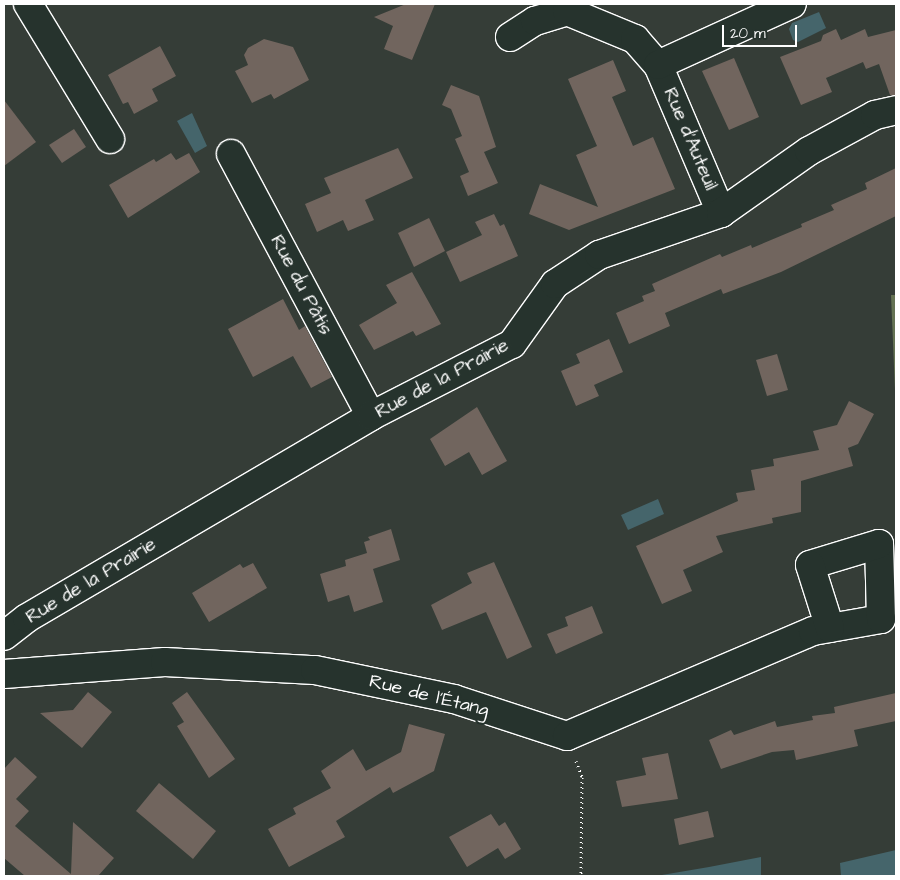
<!DOCTYPE html>
<meta charset="utf-8">
<style>
body{margin:0}
#map{position:relative;width:900px;height:880px;overflow:hidden;background:#353d37;font-family:"Architects Daughter",sans-serif}
div>[style]{position:absolute}
.green>*{inset:0;background:#647253}
.water>*{inset:0;background:#45656b}
.building>*{inset:0;background:#71655e}
.path>*{height:3px;margin-top:-1.5px;transform-origin:0;background:repeating-linear-gradient(90deg,#fff 0 1px,transparent 0 5px)}
.roads{filter:drop-shadow(1px 0 #fff) drop-shadow(-1px 0 #fff) drop-shadow(0 1px #fff) drop-shadow(0 -1px #fff)}
.minor>*{height:28px;margin:-14px;padding:0 14px;transform-origin:14px;border-radius:14px;background:#26332d}
span{translate:-50% -50%;white-space:nowrap;text-align:center;line-height:1.15;-webkit-text-stroke:4.5px #26332d;paint-order:stroke}
.street-label{font-size:19px;color:#fff}
.frame{position:absolute;inset:0;border:5px solid #fff;pointer-events:none}
.scale{position:absolute;left:722px;top:25px;width:75px;height:22px;box-sizing:border-box;border:2px solid #fff;border-top:0;padding-left:6px;font-size:15px;line-height:18px;white-space:nowrap;color:#fff;-webkit-text-stroke:4px #26332d;paint-order:stroke}
</style>
<div id="map">
<div class="green">
<div style="clip-path:polygon(891px 295px,896px 295px,896px 414px)"></div>
</div>
<div class="water">
<div style="clip-path:polygon(819px 12px,826px 28px,798px 42px,793px 40px,789px 29px,792px 23px)"></div>
<div style="clip-path:polygon(192px 113px,207px 146px,195px 153px,177px 121px)"></div>
<div style="clip-path:polygon(658px 499px,664px 514px,628px 530px,621px 515px)"></div>
<div style="clip-path:polygon(896px 850px,896px 876px,841px 876px,840px 863px)"></div>
<div style="clip-path:polygon(761px 857px,761px 876px,656px 876px,709px 867px)"></div>
</div>
<div class="building">
<div style="clip-path:polygon(406px 4px,435px 4px,412px 60px,384px 49px,393px 26px,374px 17px)"></div>
<div style="clip-path:polygon(836px 29px,841px 40px,865px 29px,868px 37px,896px 30px,896px 95px,890px 95px,879px 64px,866px 69px,863px 62px,826px 78px,832px 92px,801px 105px,780px 57px,821px 41px,823px 35px)"></div>
<div style="clip-path:polygon(264px 39px,293px 47px,309px 80px,274px 99px,271px 94px,252px 103px,235px 71px,248px 65px,244px 55px,248px 48px)"></div>
<div style="clip-path:polygon(160px 46px,176px 76px,152px 89px,158px 101px,134px 114px,128px 102px,123px 104px,108px 75px)"></div>
<div style="clip-path:polygon(734px 58px,759px 117px,729px 130px,702px 71px)"></div>
<div style="clip-path:polygon(613px 60px,626px 91px,612px 97px,633px 146px,653px 137px,675px 189px,569px 230px,529px 214px,540px 184px,598px 207px,576px 155px,597px 146px,568px 79px)"></div>
<div style="clip-path:polygon(451px 85px,479px 96px,496px 147px,484px 152px,498px 183px,468px 196px,460px 176px,469px 172px,455px 139px,462px 136px,451px 109px,442px 105px)"></div>
<div style="clip-path:polygon(4px 100px,36px 142px,4px 166px)"></div>
<div style="clip-path:polygon(74px 129px,86px 147px,62px 163px,49px 145px)"></div>
<div style="clip-path:polygon(398px 148px,413px 178px,365px 200px,374px 220px,348px 231px,343px 220px,317px 232px,305px 204px,331px 193px,324px 178px)"></div>
<div style="clip-path:polygon(171px 153px,176px 160px,189px 153px,200px 172px,128px 218px,109px 185px,154px 159px,156px 162px)"></div>
<div style="clip-path:polygon(896px 168px,896px 216px,781px 272px,723px 294px,721px 289px,665px 313px,670px 326px,629px 344px,616px 313px,644px 301px,642px 296px,655px 291px,652px 284px,720px 254px,722px 257px,751px 245px,752px 248px,802px 227px,801px 224px,834px 210px,831px 205px,867px 189px,865px 183px)"></div>
<div style="clip-path:polygon(494px 214px,500px 226px,504px 224px,518px 256px,460px 282px,446px 252px,482px 235px,475px 222px)"></div>
<div style="clip-path:polygon(429px 218px,445px 251px,414px 267px,398px 233px)"></div>
<div style="clip-path:polygon(412px 272px,441px 324px,416px 336px,413px 331px,374px 350px,359px 325px,397px 303px,386px 285px)"></div>
<div style="clip-path:polygon(283px 299px,299px 330px,305px 326px,332px 377px,311px 388px,293px 356px,253px 377px,228px 329px)"></div>
<div style="clip-path:polygon(609px 339px,623px 372px,594px 385px,599px 396px,576px 406px,561px 371px,580px 363px,576px 354px)"></div>
<div style="clip-path:polygon(777px 354px,788px 390px,767px 396px,756px 360px)"></div>
<div style="clip-path:polygon(849px 401px,874px 414px,858px 444px,848px 448px,853px 466px,801px 481px,801px 512px,772px 518px,773px 523px,716px 536px,723px 552px,683px 570px,692px 591px,662px 604px,636px 546px,738px 501px,736px 493px,755px 490px,751px 470px,774px 466px,773px 459px,819px 450px,813px 431px,837px 425px)"></div>
<div style="clip-path:polygon(477px 407px,507px 461px,482px 475px,469px 452px,445px 466px,430px 439px)"></div>
<div style="clip-path:polygon(391px 529px,400px 560px,373px 569px,383px 602px,354px 612px,349px 595px,328px 602px,320px 574px,346px 566px,345px 560px,367px 553px,364px 542px,370px 540px,368px 537px)"></div>
<div style="clip-path:polygon(494px 562px,532px 647px,507px 659px,486px 612px,442px 630px,431px 605px,472px 583px,467px 573px)"></div>
<div style="clip-path:polygon(253px 563px,267px 588px,209px 622px,192px 593px,240px 564px,243px 568px)"></div>
<div style="clip-path:polygon(592px 606px,603px 633px,556px 654px,547px 634px,568px 626px,565px 617px)"></div>
<div style="clip-path:polygon(88px 692px,112px 712px,82px 748px,40px 713px,73px 710px)"></div>
<div style="clip-path:polygon(187px 692px,235px 759px,209px 778px,177px 726px,184px 722px,172px 703px)"></div>
<div style="clip-path:polygon(896px 693px,896px 721px,854px 730px,858px 746px,796px 760px,794px 750px,772px 752px,721px 769px,709px 740px,731px 730px,734px 735px,775px 721px,777px 727px,813px 720px,812px 716px,835px 713px,834px 707px)"></div>
<div style="clip-path:polygon(409px 724px,445px 734px,434px 771px,393px 793px,390px 787px,336px 821px,345px 837px,289px 867px,268px 829px,296px 814px,293px 808px,331px 788px,321px 771px,353px 749px,366px 771px,401px 752px)"></div>
<div style="clip-path:polygon(668px 753px,678px 799px,622px 807px,616px 781px,646px 775px,642px 758px)"></div>
<div style="clip-path:polygon(15px 757px,37px 777px,16px 799px,29px 811px,15px 826px,71px 874px,73px 822px,114px 858px,98px 876px,25px 876px,4px 858px,4px 769px)"></div>
<div style="clip-path:polygon(159px 783px,216px 831px,193px 859px,136px 811px)"></div>
<div style="clip-path:polygon(708px 811px,714px 837px,679px 845px,674px 819px)"></div>
<div style="clip-path:polygon(491px 814px,499px 826px,505px 822px,521px 849px,505px 859px,498px 848px,467px 867px,449px 837px)"></div>
</div>
<div class="path">
<div style="left:576px;top:761px;width:17px;rotate:69deg"></div>
<div style="left:582px;top:777px;width:99px;rotate:90.6deg"></div>
</div>
<div class="roads">
<div class="minor">
<div style="left:28px;top:4px;width:158px;rotate:58.7deg"></div>
<div style="left:510px;top:37px;width:30px;rotate:-33deg"></div>
<div style="left:535px;top:21px;width:34px;rotate:-17deg"></div>
<div style="left:567px;top:11px;width:74px;rotate:22.4deg"></div>
<div style="left:635px;top:39px;width:35px;rotate:49deg"></div>
<div style="left:658px;top:65px;width:161px;rotate:66.9deg"></div>
<div style="left:658px;top:65px;width:147px;rotate:-24.5deg"></div>
<div style="left:231px;top:154px;width:297px;rotate:61.9deg"></div>
<div style="left:4px;top:636px;width:29px;rotate:-38deg"></div>
<div style="left:27px;top:618px;width:399px;rotate:-30.4deg"></div>
<div style="left:371px;top:416px;width:158px;rotate:-27.1deg"></div>
<div style="left:512px;top:344px;width:74px;rotate:-54.4deg"></div>
<div style="left:555px;top:284px;width:53px;rotate:-33.4deg"></div>
<div style="left:599px;top:255px;width:129px;rotate:-19deg"></div>
<div style="left:721px;top:213px;width:108px;rotate:-35.2deg"></div>
<div style="left:809px;top:151px;width:75px;rotate:-28.6deg"></div>
<div style="left:875px;top:115px;width:22px;rotate:-13deg"></div>
<div style="left:4px;top:674px;width:161px;rotate:-4.3deg"></div>
<div style="left:165px;top:662px;width:150px;rotate:3.1deg"></div>
<div style="left:315px;top:670px;width:142px;rotate:11.8deg"></div>
<div style="left:454px;top:699px;width:119px;rotate:18.1deg"></div>
<div style="left:567px;top:736px;width:267px;rotate:-23.1deg"></div>
<div style="left:813px;top:631px;width:69px;rotate:-10deg"></div>
<div style="left:881px;top:619px;width:75px;rotate:-91.5deg"></div>
<div style="left:879px;top:544px;width:72px;rotate:163.1deg"></div>
<div style="left:810px;top:565px;width:66px;rotate:72.4deg"></div>
</div>
</div>
<div class="street-label">
<span style="left:690px;top:139px;rotate:67deg">Rue d'Auteuil</span>
<span style="left:301px;top:285px;rotate:62deg">Rue du Pâtis</span>
<span style="left:442px;top:379px;rotate:-28deg">Rue de la Prairie</span>
<span style="left:91px;top:581px;rotate:-31deg">Rue de la Prairie</span>
<span style="left:429px;top:696px;rotate:14deg">Rue de l'Étang</span>
</div>
<div class="frame"></div>
<div class="scale">20 m</div>
</div>
